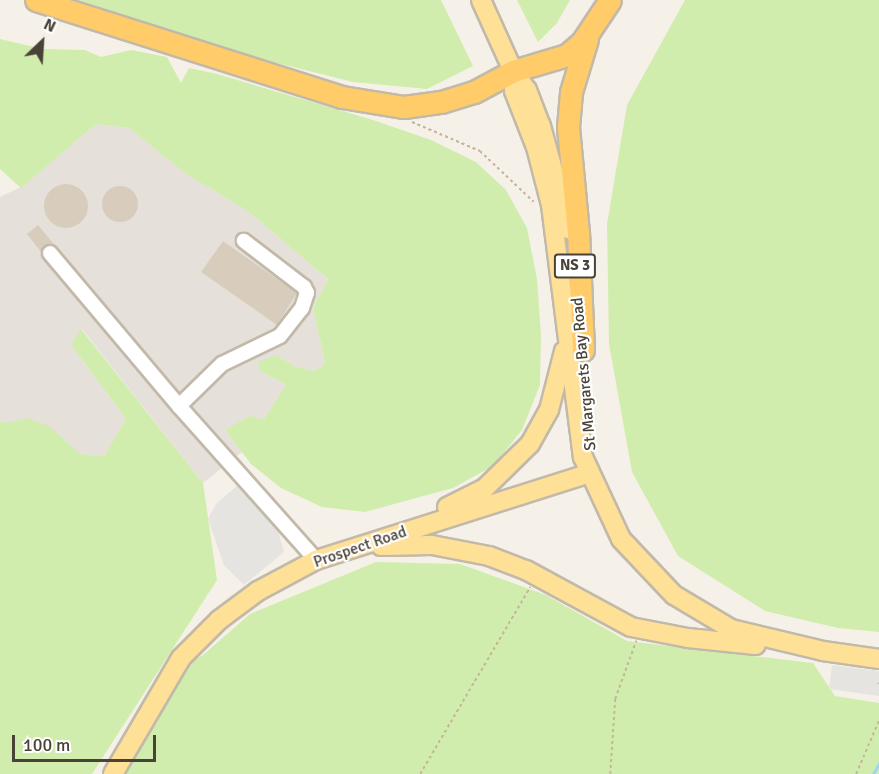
<!DOCTYPE html>
<style>
body{margin:0}
#map{position:relative;width:879px;height:774px;overflow:hidden;background:#f5f1e8;font-family:Signika,sans-serif}
div>[style]{position:absolute}
.industrial>*{inset:0;background:#e5e0d9}
.green>*{inset:0;background:#d1edad}
.parking>*{inset:0;background:#e6e4e0}
.stream>*{height:3px;margin:-1.5px;padding:0 1.5px;transform-origin:1.5px;border-radius:1.5px;background:#9fd4f7}
.building>*{inset:0;background:#d8cdbc}
.round{border-radius:50%}
.path>*{height:1.5px;margin-top:-0.75px;transform-origin:0;background:repeating-linear-gradient(90deg,#c5b599 0 3px,transparent 0 6px)}
.roads{filter:drop-shadow(2px 0 #c2b9a9) drop-shadow(-2px 0 #c2b9a9) drop-shadow(0 2px #c2b9a9) drop-shadow(0 -2px #c2b9a9)}
.minor>*{height:14px;margin:-7px;padding:0 7px;transform-origin:7px;border-radius:7px;background:#fff}
.major>*{height:18px;margin:-9px;padding:0 9px;transform-origin:9px;border-radius:9px;background:#ffe097}
.highway>*{height:21px;margin:-10.5px;padding:0 10.5px;transform-origin:10.5px;border-radius:10.5px;background:#ffcc69}
span{translate:-50% -50%;white-space:nowrap;text-align:center;line-height:1.15;-webkit-text-stroke:4.5px #fff;paint-order:stroke}
.shield-label span{padding:2px 4px;background:#fff;border:2px solid;border-radius:4px;-webkit-text-stroke-width:0}
.shield-label{font-size:15px;color:#494236;font-weight:700}
.street-label{font-size:16px;color:#494236}
.north{position:absolute;left:12px;top:12px;width:60px;height:60px;-webkit-text-stroke:4px #fff;paint-order:stroke;rotate:25deg;font-size:16px;font-weight:700;line-height:24px;text-align:center;color:#494236}
.north::after{content:'';display:block;margin:auto;width:21px;height:27px;background:#494236;clip-path:polygon(50% 0,100% 100%,50% 72%,0 100%)}
.scale{position:absolute;left:12px;top:735px;width:144px;height:27px;box-sizing:border-box;border:3px solid #494236;border-top:0;padding-left:8px;font-size:18px;line-height:21px;white-space:nowrap;color:#494236;-webkit-text-stroke:4px #fff;paint-order:stroke}
</style>
<div id="map">
<div class="industrial">
<div style="clip-path:polygon(96px 124px,129px 128px,186px 174px,249px 212px,328px 279px,313px 308px,325px 363px,315px 371px,296px 367px,276px 355px,260px 371px,286px 385px,263px 420px,225px 430px,242px 452px,203px 483px,82px 329px,71px 345px,126px 419px,104px 456px,80px 454px,0 421px,0 197px,23px 186px)"></div>
</div>
<div class="green">
<div style="clip-path:polygon(79px 0,441px 0,473px 66px,427px 89px,353px 82px,233px 52px)"></div>
<div style="clip-path:polygon(517px 0,570px 0,557px 23px,538px 42px)"></div>
<div style="clip-path:polygon(685px 0,879px 0,879px 632px,838px 628px,765px 611px,678px 556px,632px 472px,609px 344px,607px 224px,627px 105px)"></div>
<div style="clip-path:polygon(0 39px,43px 49px,85px 50px,101px 57px,131px 50px,167px 57px,181px 83px,189px 68px,217px 74px,373px 120px,431px 140px,476px 162px,506px 190px,527px 228px,537px 279px,541px 334px,540px 385px,522px 430px,493px 466px,453px 488px,365px 512px,322px 507px,281px 488px,251px 464px,225px 430px,250px 416px,263px 420px,286px 385px,260px 371px,258px 362px,276px 355px,296px 367px,315px 371px,325px 363px,313px 308px,328px 279px,249px 212px,186px 174px,129px 128px,96px 124px,21px 188px,0 169px)"></div>
<div style="clip-path:polygon(81px 329px,203px 483px,217px 580px,92px 774px,0 774px,0 421px,7px 423px,27px 418px,49px 426px,80px 454px,104px 456px,126px 419px,71px 345px)"></div>
<div style="clip-path:polygon(376px 562px,460px 564px,546px 595px,627px 641px,813px 663px,835px 696px,879px 703px,879px 774px,126px 774px,172px 671px,203px 655px,250px 614px)"></div>
</div>
<div class="parking">
<div style="clip-path:polygon(240px 483px,277px 528px,284px 552px,244px 585px,224px 565px,208px 519px,216px 504px)"></div>
<div style="clip-path:polygon(832px 665px,879px 671px,879px 696px,829px 689px)"></div>
</div>
<div class="stream">
<div style="left:873px;top:774px;width:13px;rotate:-61deg"></div>
</div>
<div class="building">
<div class="round" style="left:44px;top:184px;width:44px;height:44px"></div>
<div class="round" style="left:102px;top:186px;width:36px;height:36px"></div>
<div style="clip-path:polygon(38px 225px,53px 243px,41px 252px,27px 234px)"></div>
<div style="clip-path:polygon(223px 241px,297px 293px,277px 325px,201px 272px)"></div>
</div>
<div class="path">
<div style="left:412px;top:122px;width:74px;rotate:23.1deg"></div>
<div style="left:480px;top:151px;width:74px;rotate:43.4deg"></div>
<div style="left:878px;top:683px;width:1px;rotate:45deg"></div>
<div style="left:420px;top:774px;width:217px;rotate:-59.5deg"></div>
<div style="left:610px;top:774px;width:75px;rotate:-86.2deg"></div>
<div style="left:615px;top:699px;width:62px;rotate:-70.1deg"></div>
<div style="left:856px;top:774px;width:59px;rotate:-66.9deg"></div>
</div>
<div class="roads">
<div class="minor">
<div style="left:50px;top:253px;width:200px;rotate:49.9deg"></div>
<div style="left:179px;top:406px;width:206px;rotate:48.3deg"></div>
<div style="left:179px;top:406px;width:60px;rotate:-44.3deg"></div>
<div style="left:222px;top:364px;width:64px;rotate:-25.8deg"></div>
<div style="left:280px;top:336px;width:36px;rotate:-52deg"></div>
<div style="left:302px;top:308px;width:16px;rotate:-72deg"></div>
<div style="left:307px;top:293px;width:7px;rotate:-117deg"></div>
<div style="left:304px;top:287px;width:76px;rotate:-142.5deg"></div>
</div>
<div class="major">
<div style="left:481px;top:0;width:78px;rotate:65.7deg"></div>
<div style="left:513px;top:71px;width:24px;rotate:54deg"></div>
<div style="left:527px;top:90px;width:39px;rotate:69deg"></div>
<div style="left:541px;top:126px;width:107px;rotate:74.8deg"></div>
<div style="left:513px;top:71px;width:20px;rotate:87deg"></div>
<div style="left:514px;top:91px;width:60px;rotate:68.6deg"></div>
<div style="left:536px;top:147px;width:60px;rotate:75.5deg"></div>
<div style="left:551px;top:205px;width:254px;rotate:82.8deg"></div>
<div style="left:583px;top:457px;width:90px;rotate:65.1deg"></div>
<div style="left:621px;top:539px;width:77px;rotate:46.6deg"></div>
<div style="left:674px;top:595px;width:66px;rotate:30.8deg"></div>
<div style="left:731px;top:629px;width:95px;rotate:13.4deg"></div>
<div style="left:823px;top:651px;width:57px;rotate:8.1deg"></div>
<div style="left:447px;top:507px;width:42px;rotate:-26.6deg"></div>
<div style="left:485px;top:488px;width:63px;rotate:-44.4deg"></div>
<div style="left:530px;top:444px;width:39px;rotate:-61deg"></div>
<div style="left:549px;top:410px;width:61px;rotate:-75.7deg"></div>
<div style="left:381px;top:546px;width:51px;rotate:-1.1deg"></div>
<div style="left:432px;top:545px;width:58px;rotate:10.9deg"></div>
<div style="left:489px;top:556px;width:40px;rotate:21deg"></div>
<div style="left:526px;top:570px;width:119px;rotate:28.5deg"></div>
<div style="left:631px;top:627px;width:58px;rotate:10.9deg"></div>
<div style="left:688px;top:638px;width:68px;rotate:5.9deg"></div>
<div style="left:113px;top:774px;width:134px;rotate:-59.6deg"></div>
<div style="left:181px;top:658px;width:54px;rotate:-45deg"></div>
<div style="left:219px;top:620px;width:49px;rotate:-36.6deg"></div>
<div style="left:258px;top:591px;width:66px;rotate:-28.1deg"></div>
<div style="left:316px;top:560px;width:287px;rotate:-17.6deg"></div>
</div>
<div class="highway">
<div style="left:36px;top:0;width:321px;rotate:17.6deg"></div>
<div style="left:342px;top:97px;width:63px;rotate:9.2deg"></div>
<div style="left:404px;top:107px;width:37px;rotate:-8deg"></div>
<div style="left:441px;top:102px;width:34px;rotate:-17deg"></div>
<div style="left:474px;top:92px;width:44px;rotate:-28.3deg"></div>
<div style="left:513px;top:71px;width:56px;rotate:-16.5deg"></div>
<div style="left:567px;top:55px;width:20px;rotate:-41deg"></div>
<div style="left:582px;top:42px;width:50px;rotate:-56.3deg"></div>
<div style="left:583px;top:350px;width:117px;rotate:-92.4deg"></div>
<div style="left:578px;top:233px;width:106px;rotate:-95.4deg"></div>
<div style="left:568px;top:127px;width:35px;rotate:-85deg"></div>
<div style="left:571px;top:92px;width:55px;rotate:-73.2deg"></div>
</div>
</div>
<div class="shield-label">
<span style="left:575px;top:266px">NS 3</span>
</div>
<div class="street-label">
<span style="left:584px;top:374px;rotate:-95deg">St Margarets Bay Road</span>
<span style="left:360px;top:547px;rotate:-19deg">Prospect Road</span>
</div>
<div class="north">N</div>
<div class="scale">100 m</div>
</div>
